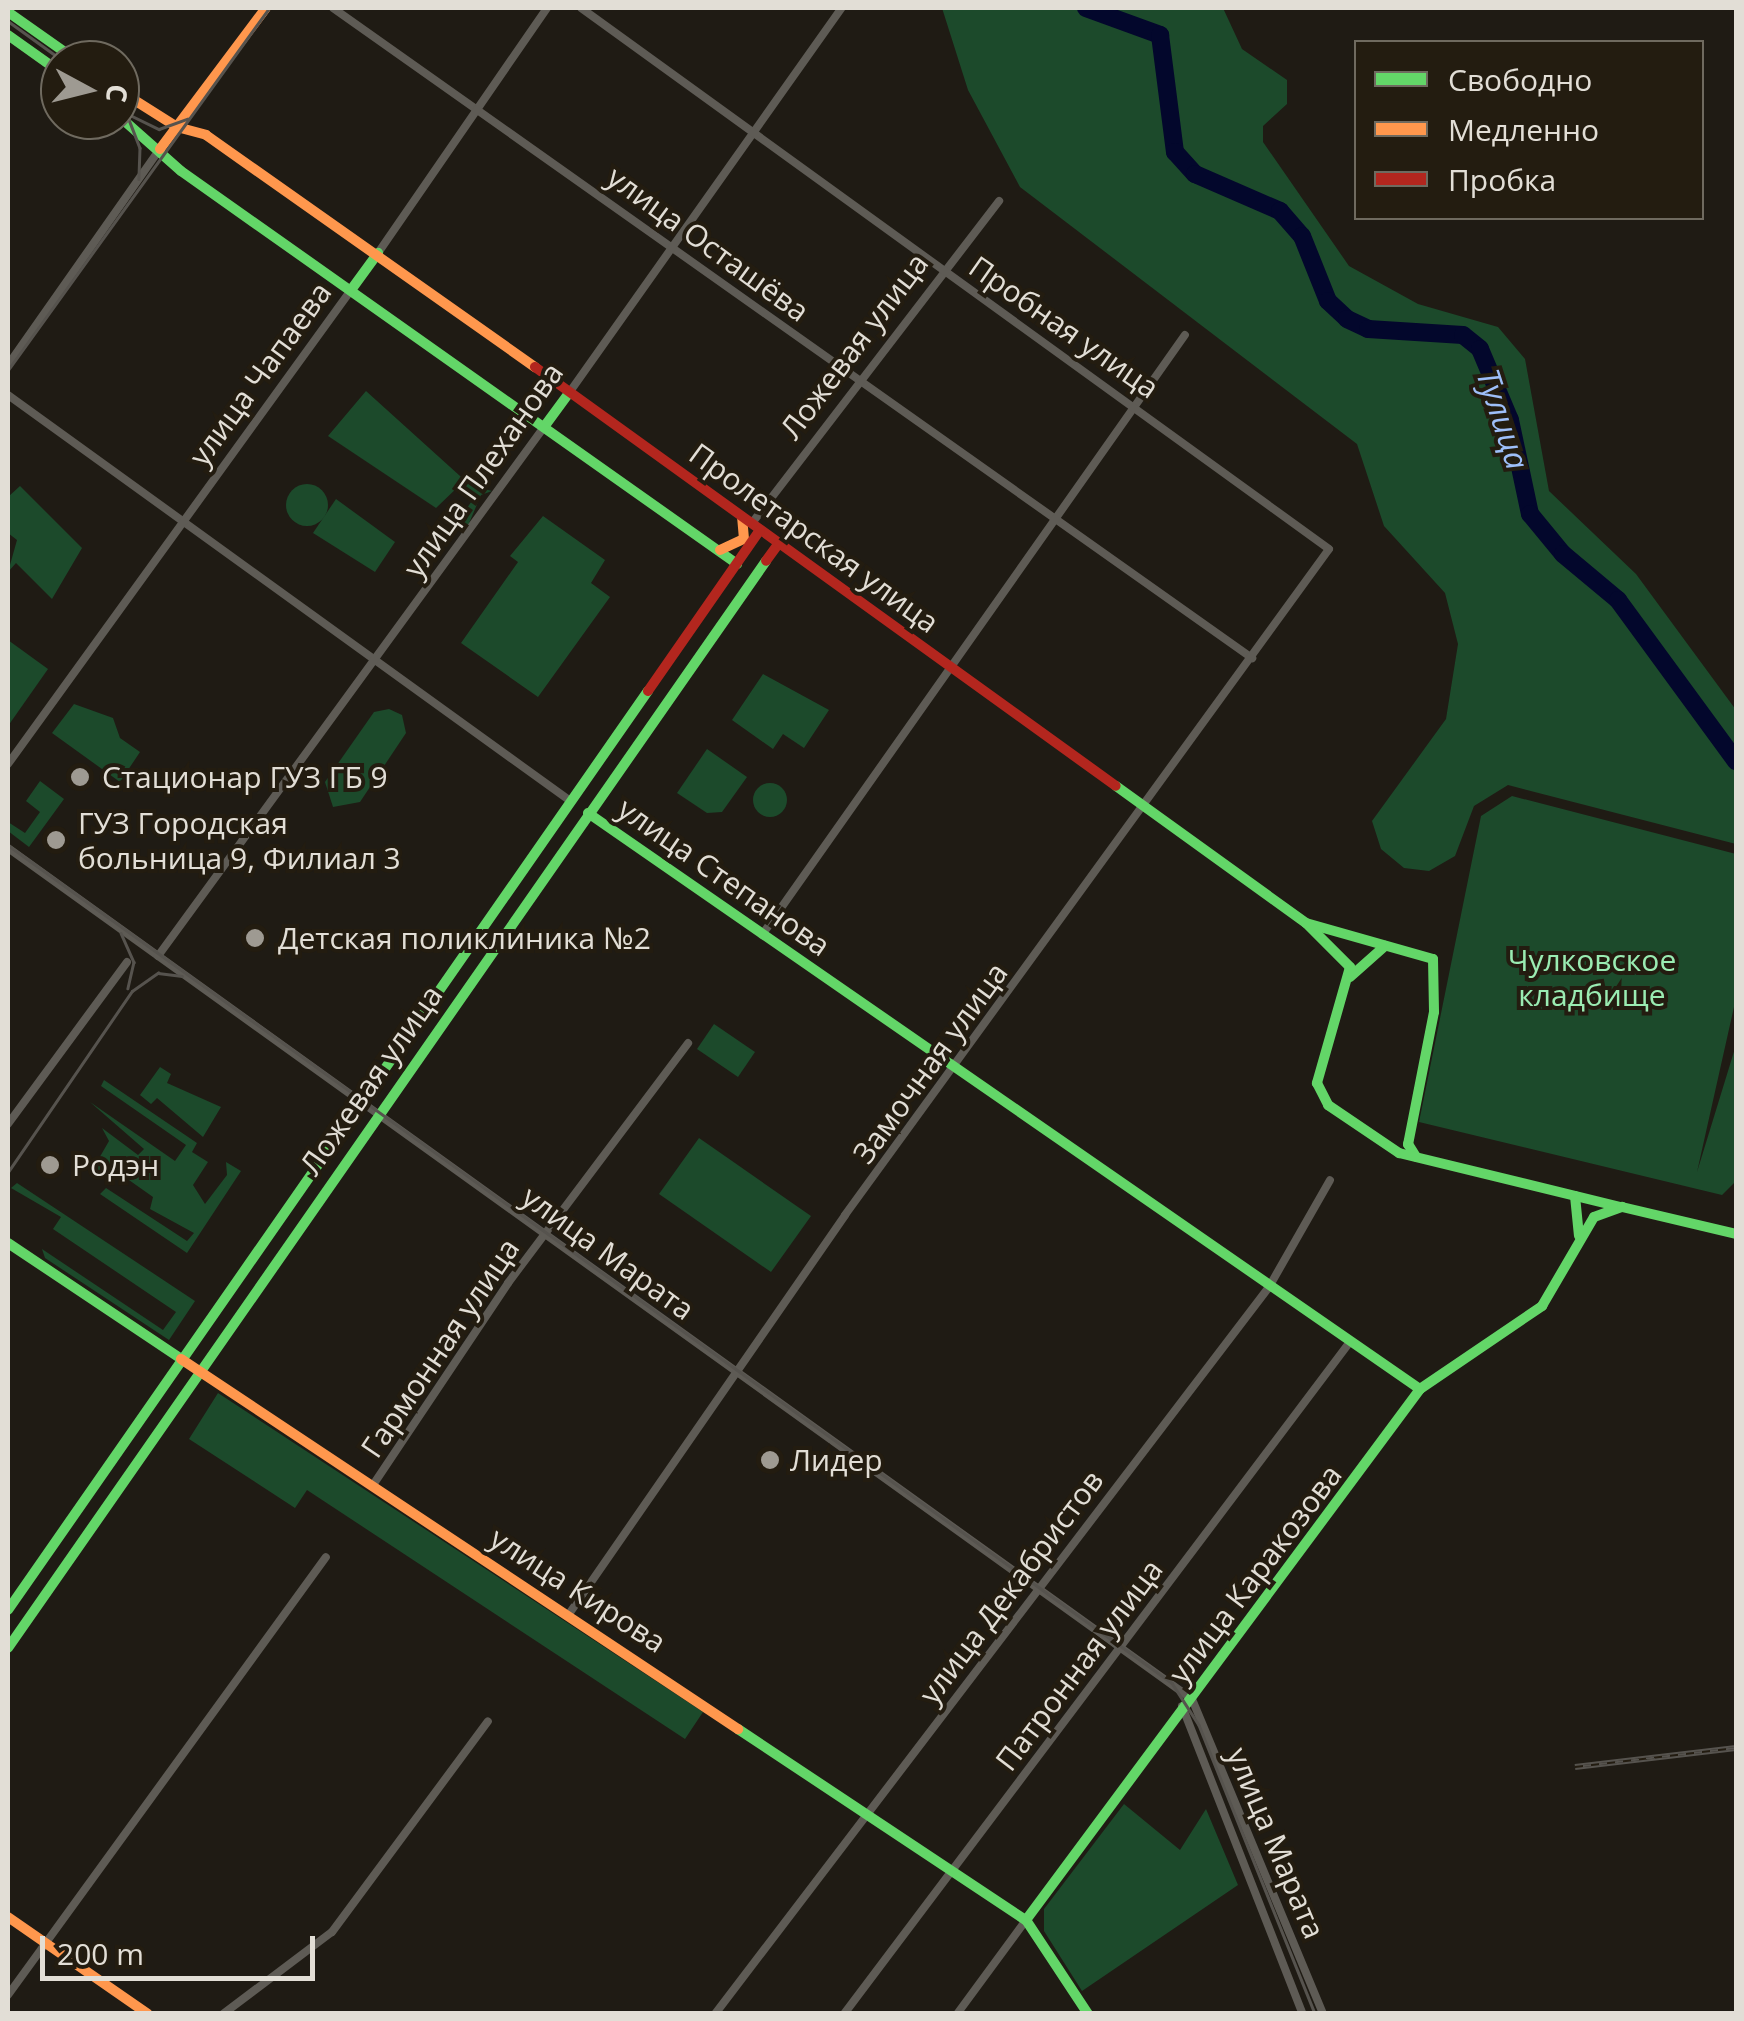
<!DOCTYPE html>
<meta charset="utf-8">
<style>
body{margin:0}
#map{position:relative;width:1744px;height:2021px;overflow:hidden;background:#1f1b14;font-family:"Open Sans",sans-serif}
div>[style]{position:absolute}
.green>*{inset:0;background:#1c4a2b}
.round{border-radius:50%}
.river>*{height:18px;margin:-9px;padding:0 9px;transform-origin:9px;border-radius:9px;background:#03072c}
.street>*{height:8px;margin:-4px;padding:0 4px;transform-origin:4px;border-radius:4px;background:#5e5b55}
.fast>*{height:10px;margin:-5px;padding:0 5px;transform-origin:5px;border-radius:5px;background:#63d668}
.slow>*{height:10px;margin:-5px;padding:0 5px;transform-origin:5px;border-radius:5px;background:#ff974d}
.jam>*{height:10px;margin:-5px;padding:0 5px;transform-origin:5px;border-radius:5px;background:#b3261e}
.tram>*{height:2.5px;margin:-1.25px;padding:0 1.25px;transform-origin:1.25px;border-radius:1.25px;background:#56534e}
.rail>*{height:6px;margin-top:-3px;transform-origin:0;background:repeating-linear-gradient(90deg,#231c10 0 8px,#56534e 0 16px);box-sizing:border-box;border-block:2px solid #56534e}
.dots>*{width:28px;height:28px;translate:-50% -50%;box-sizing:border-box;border:5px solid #231c10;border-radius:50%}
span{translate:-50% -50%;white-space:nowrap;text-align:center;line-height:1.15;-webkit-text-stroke:8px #231c10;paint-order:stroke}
.street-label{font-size:30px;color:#e2ded6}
.poi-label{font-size:30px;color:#e2ded6}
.left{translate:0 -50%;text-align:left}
.park-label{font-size:30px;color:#9aecb2}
.water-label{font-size:32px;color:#9ebff9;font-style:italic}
.frame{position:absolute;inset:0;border:10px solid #e2ded6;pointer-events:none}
.legend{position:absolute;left:1354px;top:40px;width:350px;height:180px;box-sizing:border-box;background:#231c10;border:2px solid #6f6a5f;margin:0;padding:12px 18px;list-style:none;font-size:30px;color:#e2ded6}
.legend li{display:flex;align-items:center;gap:20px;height:50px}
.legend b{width:50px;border:2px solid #6f6a5f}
.north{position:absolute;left:40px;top:40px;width:100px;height:100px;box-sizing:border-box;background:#231c10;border:2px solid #6f6a5f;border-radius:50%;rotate:97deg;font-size:28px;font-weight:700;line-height:40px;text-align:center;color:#e2ded6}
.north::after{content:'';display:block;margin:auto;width:35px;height:45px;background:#9e9a92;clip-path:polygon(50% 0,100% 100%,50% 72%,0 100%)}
.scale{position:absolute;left:40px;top:1936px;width:275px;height:45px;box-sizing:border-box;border:5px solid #e2ded6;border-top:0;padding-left:12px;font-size:30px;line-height:35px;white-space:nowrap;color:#e2ded6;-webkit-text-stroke:8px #231c10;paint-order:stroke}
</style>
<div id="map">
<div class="green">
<div style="clip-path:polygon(942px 8px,1223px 8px,1242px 49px,1287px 80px,1287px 104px,1263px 126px,1263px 142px,1349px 266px,1418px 304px,1498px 327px,1525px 359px,1549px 491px,1636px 574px,1736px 710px,1736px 844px,1508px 785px,1474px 806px,1455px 856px,1429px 871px,1404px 868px,1381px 849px,1372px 821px,1446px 719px,1458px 644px,1445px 593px,1384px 526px,1357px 444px,1020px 187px,968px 90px)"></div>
<div style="clip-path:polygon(366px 391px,470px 485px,492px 491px,481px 495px,467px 528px,458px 521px,476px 495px,461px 484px,436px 508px,328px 436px)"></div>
<div class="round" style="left:286px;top:484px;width:42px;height:42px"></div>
<div style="clip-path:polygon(20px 486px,82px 548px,52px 599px,16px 563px,8px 572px,17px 540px,8px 533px,8px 497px)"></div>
<div style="clip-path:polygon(336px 499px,395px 542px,375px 572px,313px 533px)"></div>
<div style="clip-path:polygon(543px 516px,605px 560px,591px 583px,610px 597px,538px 697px,461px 643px,518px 562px,510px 556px)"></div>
<div style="clip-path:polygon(8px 640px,48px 669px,8px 726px)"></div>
<div style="clip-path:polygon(763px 674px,829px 710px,804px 748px,783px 734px,773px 749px,732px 720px)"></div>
<div style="clip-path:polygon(74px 704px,113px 718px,120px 738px,140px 752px,120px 782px,52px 733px)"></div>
<div style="clip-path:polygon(389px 709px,402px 715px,406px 733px,360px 802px,333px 807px,325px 782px,374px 712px)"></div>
<div style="clip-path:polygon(707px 749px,747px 777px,722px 812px,707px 813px,677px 793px)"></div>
<div style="clip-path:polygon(40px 781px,64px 799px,29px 847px,8px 831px,8px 822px,25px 833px,40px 812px,26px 801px)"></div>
<div class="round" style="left:753px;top:783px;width:34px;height:34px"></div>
<div style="clip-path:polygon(1512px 796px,1736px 854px,1736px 998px,1697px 1172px,1736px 1045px,1736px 1181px,1722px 1195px,1419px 1122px,1481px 816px)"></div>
<div style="clip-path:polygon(714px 1024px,755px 1052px,738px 1077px,697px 1049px)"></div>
<div style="clip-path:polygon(160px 1067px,171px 1074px,167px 1083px,221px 1107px,203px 1137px,157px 1098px,151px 1104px,140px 1095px)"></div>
<div style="clip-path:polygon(104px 1080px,197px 1143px,192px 1152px,208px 1162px,193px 1185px,205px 1204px,227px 1175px,226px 1162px,241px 1171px,187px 1253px,100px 1194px,106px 1188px,187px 1241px,194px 1233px,150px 1209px,153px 1197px,119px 1173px,111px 1179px,94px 1167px,109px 1141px,102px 1128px,138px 1155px,144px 1149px,90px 1102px,175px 1161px,186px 1145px,101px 1086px)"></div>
<div style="clip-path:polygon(699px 1138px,811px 1216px,771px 1272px,659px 1194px)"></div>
<div style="clip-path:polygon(17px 1183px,195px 1301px,169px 1340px,45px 1258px,42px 1249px,163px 1330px,176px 1312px,53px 1229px,61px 1217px,11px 1188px)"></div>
<div style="clip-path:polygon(218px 1393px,703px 1712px,685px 1739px,307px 1490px,295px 1508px,189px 1439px)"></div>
<div style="clip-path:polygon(1124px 1804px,1180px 1850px,1206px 1809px,1238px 1885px,1082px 1991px,1044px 1931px,1044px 1909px)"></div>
</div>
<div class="river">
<div style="left:1086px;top:8px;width:79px;rotate:20deg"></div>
<div style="left:1160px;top:35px;width:118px;rotate:82.7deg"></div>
<div style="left:1175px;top:152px;width:30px;rotate:48deg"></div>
<div style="left:1195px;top:174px;width:93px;rotate:23.5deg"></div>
<div style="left:1280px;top:211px;width:33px;rotate:49deg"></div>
<div style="left:1302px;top:236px;width:70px;rotate:68.2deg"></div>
<div style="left:1328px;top:301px;width:26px;rotate:43deg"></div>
<div style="left:1347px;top:319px;width:23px;rotate:25deg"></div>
<div style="left:1368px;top:329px;width:95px;rotate:3.6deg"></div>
<div style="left:1463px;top:335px;width:22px;rotate:39deg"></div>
<div style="left:1480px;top:349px;width:77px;rotate:67.1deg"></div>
<div style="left:1510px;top:420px;width:96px;rotate:78deg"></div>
<div style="left:1530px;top:514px;width:52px;rotate:50.5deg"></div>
<div style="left:1563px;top:554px;width:72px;rotate:39.9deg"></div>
<div style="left:1618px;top:600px;width:200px;rotate:53.8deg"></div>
</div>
<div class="street">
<div style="left:333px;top:8px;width:1126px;rotate:35.27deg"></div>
<div style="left:378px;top:253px;width:298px;rotate:-55.4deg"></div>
<div style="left:8px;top:365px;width:264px;rotate:-54.9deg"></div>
<div style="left:569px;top:393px;width:472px;rotate:-54.7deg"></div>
<div style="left:8px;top:395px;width:692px;rotate:35.83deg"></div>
<div style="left:752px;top:523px;width:406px;rotate:-52.5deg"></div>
<div style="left:8px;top:764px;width:585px;rotate:-54.11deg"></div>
<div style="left:8px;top:848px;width:1458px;rotate:35.71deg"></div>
<div style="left:1192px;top:1699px;width:341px;rotate:67.4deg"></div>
<div style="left:762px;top:935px;width:734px;rotate:-54.82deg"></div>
<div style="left:158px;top:956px;width:655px;rotate:-53.88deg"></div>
<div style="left:8px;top:1124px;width:201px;rotate:-53.7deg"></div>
<div style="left:373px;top:1485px;width:243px;rotate:-56.2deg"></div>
<div style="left:508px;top:1283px;width:300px;rotate:-53.1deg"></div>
<div style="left:569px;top:1614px;width:485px;rotate:-55.3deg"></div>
<div style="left:845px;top:1215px;width:823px;rotate:-53.99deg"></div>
<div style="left:1329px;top:549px;width:923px;rotate:-144.12deg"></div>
<div style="left:1182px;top:1706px;width:331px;rotate:68.6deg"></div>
<div style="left:8px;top:1995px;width:541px;rotate:-54.02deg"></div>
<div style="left:223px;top:2014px;width:136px;rotate:-37deg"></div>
<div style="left:332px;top:1932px;width:262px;rotate:-53.5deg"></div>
<div style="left:715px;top:2014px;width:914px;rotate:-52.69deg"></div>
<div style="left:1269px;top:1287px;width:123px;rotate:-60.3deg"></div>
<div style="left:844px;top:2014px;width:840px;rotate:-53.03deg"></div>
<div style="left:957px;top:2014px;width:117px;rotate:-53.7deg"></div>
</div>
<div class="fast">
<div style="left:8px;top:12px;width:83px;rotate:35.2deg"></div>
<div style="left:8px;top:35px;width:64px;rotate:35.4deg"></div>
<div style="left:120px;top:117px;width:81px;rotate:41.5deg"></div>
<div style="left:181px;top:171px;width:681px;rotate:35.25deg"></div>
<div style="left:351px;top:290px;width:46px;rotate:-53.9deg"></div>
<div style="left:544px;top:427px;width:42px;rotate:-53.7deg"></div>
<div style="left:1116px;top:786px;width:234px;rotate:35.8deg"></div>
<div style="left:1306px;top:923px;width:132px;rotate:15.8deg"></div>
<div style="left:1433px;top:959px;width:53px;rotate:88.9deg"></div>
<div style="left:1434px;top:1012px;width:135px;rotate:101.1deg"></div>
<div style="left:1408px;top:1144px;width:15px;rotate:58deg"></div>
<div style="left:588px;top:813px;width:1012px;rotate:34.7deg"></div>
<div style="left:1307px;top:924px;width:61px;rotate:45deg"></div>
<div style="left:1350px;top:967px;width:121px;rotate:105.9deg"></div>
<div style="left:1317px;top:1083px;width:25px;rotate:63deg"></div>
<div style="left:1328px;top:1105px;width:86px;rotate:34.1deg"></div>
<div style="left:1399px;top:1153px;width:228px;rotate:13.7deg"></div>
<div style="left:1350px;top:977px;width:47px;rotate:-41.5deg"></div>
<div style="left:1575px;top:1196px;width:40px;rotate:84.3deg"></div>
<div style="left:8px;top:1243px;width:208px;rotate:33.8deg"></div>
<div style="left:8px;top:1610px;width:1120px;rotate:-55.15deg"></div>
<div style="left:8px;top:1648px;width:1325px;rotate:-55.11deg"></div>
<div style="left:738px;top:1729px;width:346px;rotate:33.6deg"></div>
<div style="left:1026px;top:1920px;width:661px;rotate:-53.42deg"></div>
<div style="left:1420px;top:1389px;width:148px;rotate:-34.2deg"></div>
<div style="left:1542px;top:1306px;width:103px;rotate:-59.7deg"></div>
<div style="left:1594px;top:1217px;width:30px;rotate:-20deg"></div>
<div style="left:1622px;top:1207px;width:117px;rotate:13.3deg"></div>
<div style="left:1026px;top:1920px;width:113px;rotate:56.6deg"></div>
</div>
<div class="slow">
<div style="left:120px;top:91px;width:67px;rotate:32.3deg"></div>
<div style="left:177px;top:127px;width:30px;rotate:15deg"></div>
<div style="left:206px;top:135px;width:403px;rotate:35.2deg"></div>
<div style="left:160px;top:149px;width:176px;rotate:-53.1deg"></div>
<div style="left:720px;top:550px;width:26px;rotate:-25deg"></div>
<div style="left:744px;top:539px;width:22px;rotate:-95deg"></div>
<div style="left:181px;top:1359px;width:669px;rotate:33.6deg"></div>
<div style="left:8px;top:1917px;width:170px;rotate:34.7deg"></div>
</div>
<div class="jam">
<div style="left:535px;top:367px;width:301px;rotate:35.8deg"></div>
<div style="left:779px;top:543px;width:22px;rotate:126deg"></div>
<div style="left:779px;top:543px;width:415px;rotate:35.8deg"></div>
<div style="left:648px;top:691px;width:196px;rotate:-55.2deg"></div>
</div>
<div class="tram">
<div style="left:8px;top:21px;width:67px;rotate:35.8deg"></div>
<div style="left:123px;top:104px;width:47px;rotate:68.9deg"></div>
<div style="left:140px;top:148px;width:31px;rotate:92deg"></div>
<div style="left:124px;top:112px;width:39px;rotate:26deg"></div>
<div style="left:159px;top:129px;width:30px;rotate:-20deg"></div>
<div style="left:8px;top:370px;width:446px;rotate:-54.2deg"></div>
<div style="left:8px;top:845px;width:1434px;rotate:35.75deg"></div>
<div style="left:1172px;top:1683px;width:50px;rotate:57.3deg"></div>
<div style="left:1199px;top:1725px;width:311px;rotate:68.1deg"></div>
<div style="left:121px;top:933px;width:32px;rotate:66deg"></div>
<div style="left:134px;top:962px;width:27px;rotate:103deg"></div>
<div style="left:8px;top:1172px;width:219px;rotate:-55.6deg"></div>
<div style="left:132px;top:991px;width:32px;rotate:-35deg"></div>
<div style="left:158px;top:973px;width:24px;rotate:7deg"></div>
</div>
<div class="rail">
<div style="left:1575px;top:1767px;width:162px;rotate:-6.7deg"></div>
</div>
<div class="dots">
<div style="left:80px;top:777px;background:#9e9a92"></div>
<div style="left:56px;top:840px;background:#9e9a92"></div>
<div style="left:255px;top:938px;background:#9e9a92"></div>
<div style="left:50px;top:1165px;background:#9e9a92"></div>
<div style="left:770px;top:1460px;background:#9e9a92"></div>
</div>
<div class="street-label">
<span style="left:708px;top:244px;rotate:36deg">улица Осташёва</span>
<span style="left:1064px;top:327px;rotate:35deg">Пробная улица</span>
<span style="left:854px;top:346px;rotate:-53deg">Ложевая улица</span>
<span style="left:260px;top:374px;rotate:-54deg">улица Чапаева</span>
<span style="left:483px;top:470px;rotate:-55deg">улица Плеханова</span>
<span style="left:814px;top:538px;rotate:36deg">Пролетарская улица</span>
<span style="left:724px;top:877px;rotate:35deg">улица Степанова</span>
<span style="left:930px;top:1063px;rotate:-54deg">Замочная улица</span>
<span style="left:371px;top:1080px;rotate:-55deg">Ложевая улица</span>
<span style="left:608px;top:1253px;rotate:36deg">улица Марата</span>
<span style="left:440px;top:1348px;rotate:-56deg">Гармонная улица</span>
<span style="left:1255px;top:1574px;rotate:-53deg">улица Каракозова</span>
<span style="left:1011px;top:1587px;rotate:-53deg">улица Декабристов</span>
<span style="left:578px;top:1590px;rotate:33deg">улица Кирова</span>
<span style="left:1079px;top:1665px;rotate:-53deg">Патронная улица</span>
<span style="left:1276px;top:1843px;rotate:67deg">улица Марата</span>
</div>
<div class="poi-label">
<span class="left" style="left:102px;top:777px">Стационар ГУЗ ГБ 9</span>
<span class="left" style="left:78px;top:840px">ГУЗ Городская<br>больница 9, Филиал 3</span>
<span class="left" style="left:278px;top:938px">Детская поликлиника №2</span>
<span class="left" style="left:72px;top:1165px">Родэн</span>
<span class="left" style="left:790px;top:1460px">Лидер</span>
</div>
<div class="park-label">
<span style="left:1592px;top:977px">Чулковское<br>кладбище</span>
</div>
<div class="water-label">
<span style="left:1503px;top:419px;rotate:72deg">Тулица</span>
</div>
<div class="frame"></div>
<ul class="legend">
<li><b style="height:12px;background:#63d668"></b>Свободно</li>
<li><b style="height:12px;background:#ff974d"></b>Медленно</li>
<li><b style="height:12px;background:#b3261e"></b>Пробка</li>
</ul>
<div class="north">С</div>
<div class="scale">200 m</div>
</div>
